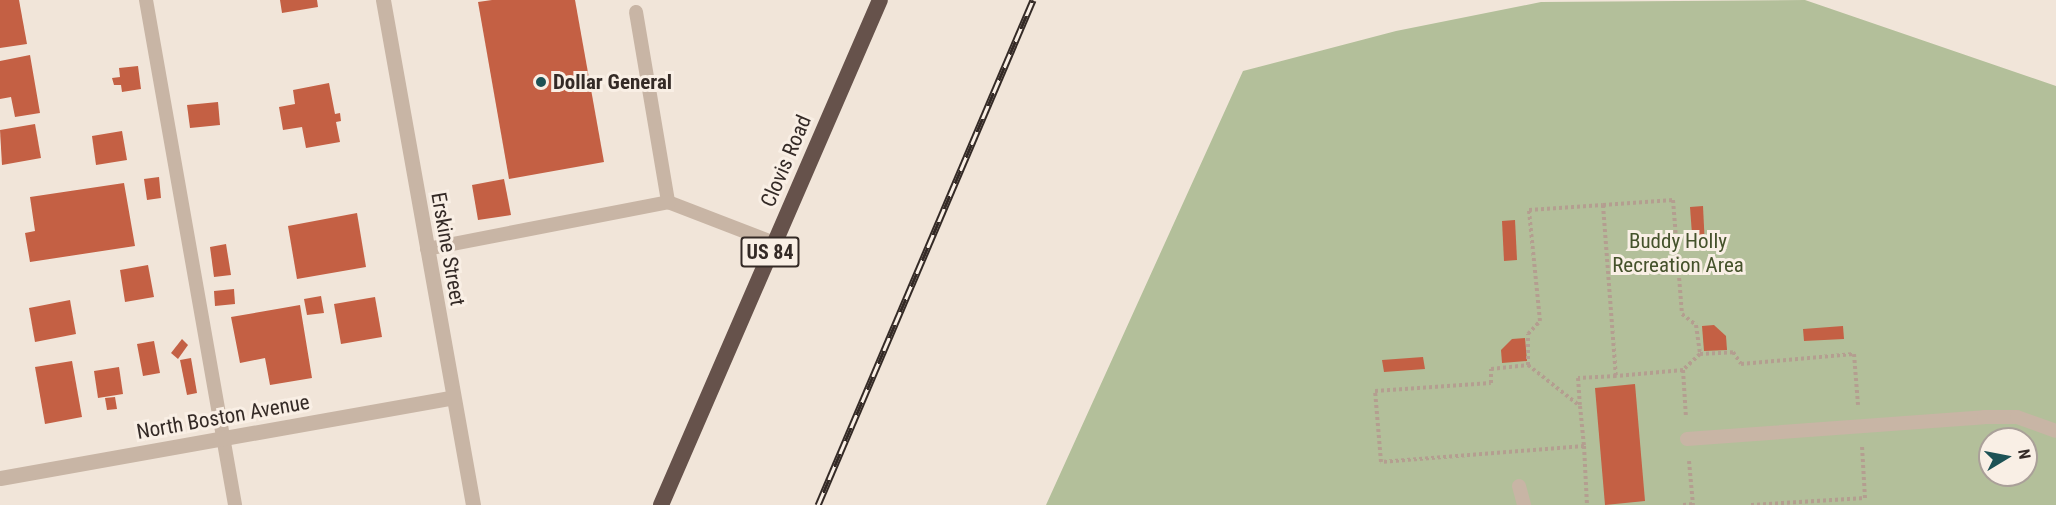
<!DOCTYPE html>
<style>
body{margin:0}
#map{position:relative;width:2056px;height:505px;overflow:hidden;background:#f1e5d9;font-family:"Roboto Condensed",sans-serif}
div>[style]{position:absolute}
.green>*{inset:0;background:#b3bf9a}
.building>*{inset:0;background:#c46044}
.path>*{height:4px;margin-top:-2px;transform-origin:0;background:repeating-linear-gradient(90deg,#b49e90 0 3px,transparent 0 6px)}
.service>*{height:14px;margin:-7px;padding:0 7px;transform-origin:7px;border-radius:7px;background:#c8b5a5}
.minor>*{height:15px;margin:-7.5px;padding:0 7.5px;transform-origin:7.5px;border-radius:7.5px;background:#c8b5a5}
.tertiary>*{height:15px;margin:-7.5px;padding:0 7.5px;transform-origin:7.5px;border-radius:7.5px;background:#c8b5a5}
.trunk>*{height:16px;margin:-8px;padding:0 8px;transform-origin:8px;border-radius:8px;background:#66524b}
.rail>*{height:7px;margin-top:-3.5px;transform-origin:0;background:repeating-linear-gradient(90deg,#f9efe5 0 14px,#342a26 0 28px);box-sizing:border-box;border-block:2px solid #342a26}
.dots>*{width:16px;height:16px;translate:-50% -50%;box-sizing:border-box;border:3px solid #f9efe5;border-radius:50%}
span{translate:-50% -50%;white-space:nowrap;text-align:center;line-height:1.15;-webkit-text-stroke:6px #f9efe5;paint-order:stroke}
.shield-label span{padding:2px 4px;background:#f9efe5;border:2px solid;border-radius:4px;-webkit-text-stroke-width:0}
.shield-label{font-size:20px;color:#342a26;font-weight:700}
.poi-label{font-size:21px;color:#342a26;font-weight:700}
.left{translate:0 -50%;text-align:left}
.street-label{font-size:21px;color:#342a26}
.park-label{font-size:21px;color:#45522b}
.north{position:absolute;left:1978px;top:427px;width:60px;height:60px;box-sizing:border-box;background:#f9efe5;border:2px solid #aaa099;border-radius:50%;rotate:80deg;font-size:16px;font-weight:700;line-height:24px;text-align:center;color:#342a26}
.north::after{content:'';display:block;margin:auto;width:21px;height:27px;background:#1d5255;clip-path:polygon(50% 0,100% 100%,50% 72%,0 100%)}
</style>
<div id="map">
<div class="green">
<div style="clip-path:polygon(evenodd,1805px 0,2056px 86px,2056px 505px,1046px 505px,1243px 71px,1396px 31px,1541px 2px,1805px 0,1990px 439px,2026px 439px,2026px 475px,1990px 475px,1990px 439px)"></div>
</div>
<div class="building">
<div style="clip-path:polygon(0 0,19px 0,27px 44px,0 48px)"></div>
<div style="clip-path:polygon(280px 0,317px 0,318px 7px,282px 13px)"></div>
<div style="clip-path:polygon(492px 0,575px 0,604px 162px,509px 179px,478px 2px)"></div>
<div style="clip-path:polygon(30px 55px,40px 113px,15px 117px,11px 97px,0 99px,0 61px)"></div>
<div style="clip-path:polygon(138px 66px,141px 89px,122px 92px,121px 85px,114px 85px,112px 78px,120px 77px,119px 68px)"></div>
<div style="clip-path:polygon(329px 83px,335px 114px,340px 113px,341px 121px,336px 122px,340px 142px,306px 148px,302px 127px,283px 130px,279px 107px,295px 104px,293px 90px)"></div>
<div style="clip-path:polygon(218px 102px,220px 125px,190px 128px,187px 105px)"></div>
<div style="clip-path:polygon(35px 124px,41px 158px,2px 165px,0 130px)"></div>
<div style="clip-path:polygon(122px 131px,127px 160px,96px 165px,92px 136px)"></div>
<div style="clip-path:polygon(159px 177px,161px 198px,147px 200px,144px 179px)"></div>
<div style="clip-path:polygon(504px 179px,511px 215px,478px 220px,472px 185px)"></div>
<div style="clip-path:polygon(124px 183px,135px 246px,30px 262px,25px 233px,35px 231px,30px 197px)"></div>
<div style="clip-path:polygon(1703px 206px,1705px 247px,1693px 248px,1690px 207px)"></div>
<div style="clip-path:polygon(357px 213px,366px 267px,297px 279px,288px 226px)"></div>
<div style="clip-path:polygon(1515px 220px,1517px 260px,1504px 261px,1502px 221px)"></div>
<div style="clip-path:polygon(226px 244px,231px 275px,214px 277px,210px 247px)"></div>
<div style="clip-path:polygon(148px 265px,154px 297px,125px 302px,120px 270px)"></div>
<div style="clip-path:polygon(234px 289px,235px 304px,215px 306px,214px 291px)"></div>
<div style="clip-path:polygon(321px 296px,324px 313px,307px 315px,304px 299px)"></div>
<div style="clip-path:polygon(375px 297px,382px 337px,341px 344px,334px 304px)"></div>
<div style="clip-path:polygon(70px 300px,76px 334px,35px 342px,29px 308px)"></div>
<div style="clip-path:polygon(300px 305px,312px 378px,270px 385px,265px 358px,240px 363px,231px 317px)"></div>
<div style="clip-path:polygon(1714px 325px,1726px 336px,1727px 350px,1704px 351px,1702px 326px)"></div>
<div style="clip-path:polygon(1843px 326px,1844px 339px,1804px 341px,1803px 329px)"></div>
<div style="clip-path:polygon(1525px 338px,1527px 361px,1502px 363px,1501px 350px,1512px 339px)"></div>
<div style="clip-path:polygon(182px 339px,188px 345px,178px 359px,171px 353px)"></div>
<div style="clip-path:polygon(154px 341px,160px 373px,143px 376px,137px 344px)"></div>
<div style="clip-path:polygon(1423px 357px,1425px 369px,1384px 372px,1382px 360px)"></div>
<div style="clip-path:polygon(191px 358px,197px 393px,187px 395px,180px 360px)"></div>
<div style="clip-path:polygon(72px 361px,82px 417px,45px 424px,35px 367px)"></div>
<div style="clip-path:polygon(119px 367px,123px 394px,98px 398px,94px 371px)"></div>
<div style="clip-path:polygon(1635px 384px,1645px 501px,1605px 505px,1595px 388px)"></div>
<div style="clip-path:polygon(115px 397px,117px 409px,107px 410px,105px 398px)"></div>
</div>
<div class="path">
<div style="left:1603px;top:205px;width:70px;rotate:-4.1deg"></div>
<div style="left:1673px;top:200px;width:114px;rotate:85.5deg"></div>
<div style="left:1682px;top:314px;width:18px;rotate:38deg"></div>
<div style="left:1696px;top:325px;width:29px;rotate:82deg"></div>
<div style="left:1700px;top:354px;width:23px;rotate:137deg"></div>
<div style="left:1683px;top:370px;width:67px;rotate:174.9deg"></div>
<div style="left:1700px;top:354px;width:33px;rotate:-3deg"></div>
<div style="left:1733px;top:352px;width:14px;rotate:56deg"></div>
<div style="left:1741px;top:364px;width:113px;rotate:-5.1deg"></div>
<div style="left:1854px;top:354px;width:51px;rotate:85.5deg"></div>
<div style="left:1528px;top:365px;width:66px;rotate:38.3deg"></div>
<div style="left:1580px;top:406px;width:40px;rotate:84.3deg"></div>
<div style="left:1584px;top:446px;width:204px;rotate:175.5deg"></div>
<div style="left:1381px;top:462px;width:71px;rotate:-94.8deg"></div>
<div style="left:1375px;top:391px;width:116px;rotate:-3.9deg"></div>
<div style="left:1491px;top:383px;width:14px;rotate:-90deg"></div>
<div style="left:1491px;top:369px;width:37px;rotate:-6deg"></div>
<div style="left:1528px;top:365px;width:31px;rotate:-90deg"></div>
<div style="left:1528px;top:334px;width:18px;rotate:-47deg"></div>
<div style="left:1540px;top:321px;width:112px;rotate:-95.7deg"></div>
<div style="left:1529px;top:210px;width:74px;rotate:-3.9deg"></div>
<div style="left:1603px;top:205px;width:171px;rotate:85.7deg"></div>
<div style="left:1616px;top:376px;width:38px;rotate:177deg"></div>
<div style="left:1578px;top:378px;width:27px;rotate:86deg"></div>
<div style="left:1683px;top:370px;width:48px;rotate:86.4deg"></div>
<div style="left:1584px;top:446px;width:59px;rotate:87.1deg"></div>
<div style="left:1689px;top:461px;width:44px;rotate:84.8deg"></div>
<div style="left:1683px;top:505px;width:10px;rotate:-6deg"></div>
<div style="left:1751px;top:505px;width:114px;rotate:-3.5deg"></div>
<div style="left:1865px;top:498px;width:52px;rotate:-93.3deg"></div>
</div>
<div class="service">
<div style="left:146px;top:0;width:513px;rotate:80deg"></div>
<div style="left:636px;top:12px;width:193px;rotate:80.4deg"></div>
<div style="left:668px;top:202px;width:114px;rotate:21.1deg"></div>
<div style="left:427px;top:249px;width:246px;rotate:-11deg"></div>
<div style="left:1687px;top:439px;width:298px;rotate:-4.2deg"></div>
<div style="left:1984px;top:417px;width:33px"></div>
<div style="left:2017px;top:417px;width:41px;rotate:19.7deg"></div>
<div style="left:1519px;top:486px;width:20px;rotate:75deg"></div>
</div>
<div class="minor">
<div style="left:0;top:478px;width:460px;rotate:-10.1deg"></div>
</div>
<div class="tertiary">
<div style="left:383px;top:0;width:513px;rotate:79.89deg"></div>
</div>
<div class="trunk">
<div style="left:661px;top:505px;width:550px;rotate:-66.56deg"></div>
</div>
<div class="rail">
<div style="left:818px;top:505px;width:549px;rotate:-66.94deg"></div>
</div>
<div class="dots">
<div style="left:541px;top:82px;background:#1d5255"></div>
</div>
<div class="shield-label">
<span style="left:770px;top:252px">US 84</span>
</div>
<div class="poi-label">
<span class="left" style="left:553px;top:82px">Dollar General</span>
</div>
<div class="street-label">
<span style="left:786px;top:161px;rotate:-67deg">Clovis Road</span>
<span style="left:448px;top:249px;rotate:80deg">Erskine Street</span>
<span style="left:223px;top:417px;rotate:-10deg">North Boston Avenue</span>
</div>
<div class="park-label">
<span style="left:1678px;top:253px">Buddy Holly<br>Recreation Area</span>
</div>
<div class="north">N</div>
</div>
